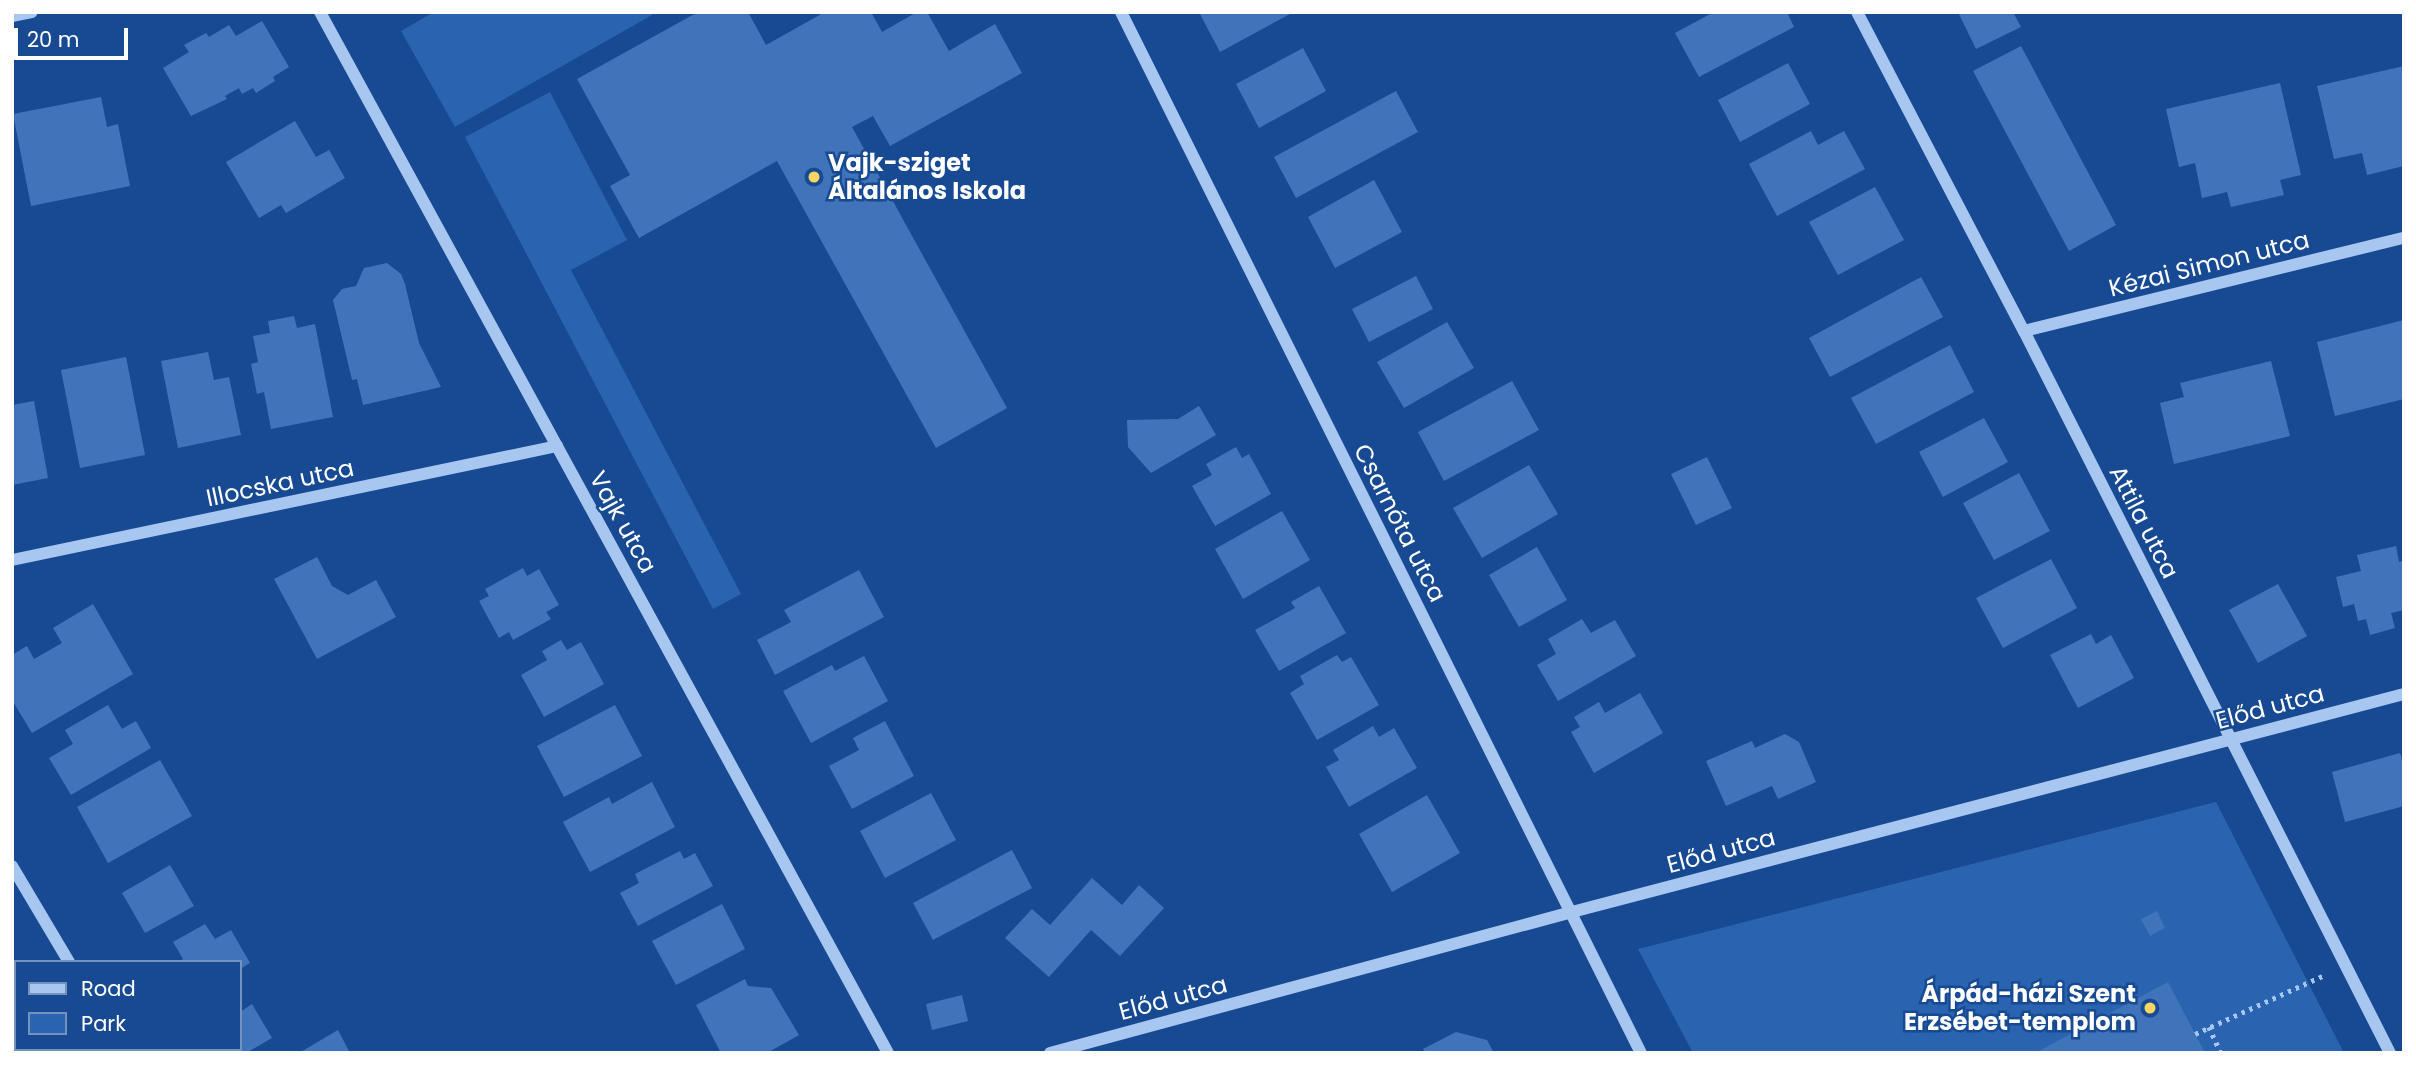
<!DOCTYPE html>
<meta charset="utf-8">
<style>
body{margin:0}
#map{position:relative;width:2416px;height:1065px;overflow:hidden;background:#174a92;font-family:Poppins,sans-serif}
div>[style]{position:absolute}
.green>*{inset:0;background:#2a64b1}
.building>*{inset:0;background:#4074ba}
.path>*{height:4.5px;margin-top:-2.25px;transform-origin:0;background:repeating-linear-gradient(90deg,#a7c6f0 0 3.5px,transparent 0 8.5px)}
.minor>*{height:12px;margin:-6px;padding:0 6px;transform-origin:6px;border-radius:6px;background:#a7c6f0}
.dots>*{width:19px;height:19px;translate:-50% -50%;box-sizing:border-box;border:4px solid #174a92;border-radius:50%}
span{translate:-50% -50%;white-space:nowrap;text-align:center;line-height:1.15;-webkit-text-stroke:5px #174a92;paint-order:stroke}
.poi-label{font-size:24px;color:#fff;font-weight:700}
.left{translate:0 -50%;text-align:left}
.right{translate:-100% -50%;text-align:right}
.street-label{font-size:24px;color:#fff}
.frame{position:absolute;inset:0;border:14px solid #fff;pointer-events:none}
.legend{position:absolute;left:14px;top:960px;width:228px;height:91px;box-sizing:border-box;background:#174a92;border:2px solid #7492be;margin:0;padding:9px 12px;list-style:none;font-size:21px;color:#fff}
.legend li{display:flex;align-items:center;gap:14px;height:35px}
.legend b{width:35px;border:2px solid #7492be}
.scale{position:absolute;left:14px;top:28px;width:114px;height:32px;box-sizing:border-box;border:4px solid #fff;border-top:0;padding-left:9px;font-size:21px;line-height:24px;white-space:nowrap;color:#fff;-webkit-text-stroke:5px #174a92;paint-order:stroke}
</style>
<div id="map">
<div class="green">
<div style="clip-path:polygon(434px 12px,651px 12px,652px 15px,455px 127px,401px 31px)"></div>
<div style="clip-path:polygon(550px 92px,627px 240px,571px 270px,741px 594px,713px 609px,465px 137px)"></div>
<div style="clip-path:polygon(2216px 802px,2344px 1053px,1693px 1053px,1638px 949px)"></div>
</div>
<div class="building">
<div style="clip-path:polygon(698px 12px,748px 12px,766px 45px,825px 12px,871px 12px,882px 32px,917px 12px,927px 12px,949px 51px,995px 24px,1022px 73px,890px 146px,873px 116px,852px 127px,1007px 408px,936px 448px,777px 161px,639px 238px,610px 186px,630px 175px,577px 79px)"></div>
<div style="clip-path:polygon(1199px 12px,1289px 12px,1290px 14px,1220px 52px)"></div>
<div style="clip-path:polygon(1714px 12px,1787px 12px,1794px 27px,1699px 77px,1675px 33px)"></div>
<div style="clip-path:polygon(1958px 12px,2013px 12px,2021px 27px,1976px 49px)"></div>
<div style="clip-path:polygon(262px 21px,289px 67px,273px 77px,275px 81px,256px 93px,253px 88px,242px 94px,239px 88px,225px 96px,227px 99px,191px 116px,163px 68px,189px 52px,184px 45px,206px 33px,209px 37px,229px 25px,236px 36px)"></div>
<div style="clip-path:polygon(2021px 46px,2116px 225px,2069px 251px,1973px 71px)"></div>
<div style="clip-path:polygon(1303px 48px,1326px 91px,1259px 128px,1236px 84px)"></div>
<div style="clip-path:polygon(1788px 63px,1810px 104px,1740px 142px,1718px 100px)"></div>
<div style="clip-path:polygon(2404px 66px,2404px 166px,2367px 175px,2362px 153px,2334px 159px,2317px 86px)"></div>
<div style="clip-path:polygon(2280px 83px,2301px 175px,2280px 180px,2284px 195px,2231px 207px,2227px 192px,2202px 198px,2195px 163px,2179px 167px,2166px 109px)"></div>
<div style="clip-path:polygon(1396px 91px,1418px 132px,1296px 198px,1274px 157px)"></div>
<div style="clip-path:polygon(101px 97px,107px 127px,118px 124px,130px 186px,31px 206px,13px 114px)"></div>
<div style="clip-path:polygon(295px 121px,316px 157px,329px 150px,345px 178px,286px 213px,281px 205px,259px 218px,226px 162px)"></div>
<div style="clip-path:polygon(1811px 131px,1818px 145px,1844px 131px,1865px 169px,1777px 216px,1749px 164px)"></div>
<div style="clip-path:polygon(1374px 180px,1402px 232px,1335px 268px,1308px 217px)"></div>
<div style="clip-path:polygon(1875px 187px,1904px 240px,1838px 275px,1809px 222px)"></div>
<div style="clip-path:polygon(387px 263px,401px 274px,405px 284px,419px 343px,441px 387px,363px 405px,357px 379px,352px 380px,333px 300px,342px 289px,356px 286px,364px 268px)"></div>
<div style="clip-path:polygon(1416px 276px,1433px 309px,1369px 342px,1352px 309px)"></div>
<div style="clip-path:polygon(1921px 277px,1943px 317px,1830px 377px,1809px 338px)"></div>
<div style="clip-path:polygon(294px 316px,297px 328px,315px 324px,333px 417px,271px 429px,264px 392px,257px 394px,251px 364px,258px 362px,253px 336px,270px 333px,268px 321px)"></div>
<div style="clip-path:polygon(2404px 320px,2404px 399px,2335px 416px,2317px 342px)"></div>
<div style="clip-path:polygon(1447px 322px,1474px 368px,1404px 408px,1377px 362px)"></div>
<div style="clip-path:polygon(1950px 345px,1974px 392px,1876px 444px,1851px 398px)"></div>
<div style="clip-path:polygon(208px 352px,214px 380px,229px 377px,241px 435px,178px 448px,161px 361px)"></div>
<div style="clip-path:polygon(126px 357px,145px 455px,80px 468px,61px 370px)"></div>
<div style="clip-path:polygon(2271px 361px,2290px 436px,2174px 464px,2160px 403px,2184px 397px,2180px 383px)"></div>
<div style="clip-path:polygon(1512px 381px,1539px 430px,1444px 481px,1418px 432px)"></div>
<div style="clip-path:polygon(34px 401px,48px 478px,12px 485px,12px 405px)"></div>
<div style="clip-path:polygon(1199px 406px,1216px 435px,1151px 473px,1128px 447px,1127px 420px,1178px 419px)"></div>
<div style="clip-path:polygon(1984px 418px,2008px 462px,1943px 497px,1919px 452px)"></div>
<div style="clip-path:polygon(1236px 447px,1242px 458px,1249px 454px,1271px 494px,1215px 526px,1192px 486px,1212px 475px,1206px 464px)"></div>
<div style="clip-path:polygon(1707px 457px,1732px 508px,1696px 525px,1671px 474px)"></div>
<div style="clip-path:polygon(1529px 465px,1558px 514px,1482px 558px,1453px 508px)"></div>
<div style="clip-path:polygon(2019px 473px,2050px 531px,1994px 560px,1963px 503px)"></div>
<div style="clip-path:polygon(1282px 511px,1310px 560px,1243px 599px,1215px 549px)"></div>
<div style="clip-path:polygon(2396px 546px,2399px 562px,2404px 560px,2404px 610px,2391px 613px,2395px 628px,2370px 635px,2366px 619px,2358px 621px,2354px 604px,2343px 607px,2336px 577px,2361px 571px,2357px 555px)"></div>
<div style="clip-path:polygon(1537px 547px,1567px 600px,1519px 627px,1489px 575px)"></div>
<div style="clip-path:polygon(317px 557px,332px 586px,348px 595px,376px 580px,396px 617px,317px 659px,274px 579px)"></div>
<div style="clip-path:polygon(2051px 559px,2077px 608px,2003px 648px,1976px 598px)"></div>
<div style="clip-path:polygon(523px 568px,527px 576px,539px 569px,559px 605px,546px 612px,551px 619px,513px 640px,509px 632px,499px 638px,479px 601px,489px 596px,485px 589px)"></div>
<div style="clip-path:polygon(859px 570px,884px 617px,775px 675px,757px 640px,791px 622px,784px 610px)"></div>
<div style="clip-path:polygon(2278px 584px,2307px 636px,2258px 663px,2229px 610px)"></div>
<div style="clip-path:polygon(1319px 586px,1346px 633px,1279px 671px,1255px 630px,1295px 608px,1291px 602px)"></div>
<div style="clip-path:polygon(93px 604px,133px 674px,32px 733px,12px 700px,12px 655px,27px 646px,34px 659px,62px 643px,53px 628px)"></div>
<div style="clip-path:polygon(1582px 619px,1591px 633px,1615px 620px,1636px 656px,1558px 701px,1537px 665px,1556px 654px,1548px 639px)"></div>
<div style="clip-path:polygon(2091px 634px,2096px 644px,2111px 635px,2134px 678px,2078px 708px,2050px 655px)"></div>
<div style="clip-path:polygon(561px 640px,567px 650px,581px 642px,604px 684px,544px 717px,521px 675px,547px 660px,542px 651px)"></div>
<div style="clip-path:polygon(1337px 655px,1342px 662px,1351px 657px,1379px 705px,1317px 740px,1290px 693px,1304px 684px,1300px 676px)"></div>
<div style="clip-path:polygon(864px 656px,888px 701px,811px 743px,783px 691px,832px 665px,835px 671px)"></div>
<div style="clip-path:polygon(1640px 693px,1663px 733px,1594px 773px,1571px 732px,1580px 727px,1574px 717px,1599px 702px,1605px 713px)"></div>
<div style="clip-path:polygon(108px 705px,122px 729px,136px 721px,151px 748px,71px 795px,49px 758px,73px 744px,65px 730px)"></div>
<div style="clip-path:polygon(615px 705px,642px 756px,564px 797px,537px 746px)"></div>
<div style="clip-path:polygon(885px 721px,914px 776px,852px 809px,829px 766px,859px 750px,853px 738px)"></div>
<div style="clip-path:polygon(1373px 726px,1379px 737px,1394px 728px,1417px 768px,1349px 807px,1326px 767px,1339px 760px,1333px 750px)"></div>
<div style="clip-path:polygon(1785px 734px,1799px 742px,1816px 782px,1778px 799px,1772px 786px,1726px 806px,1706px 761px,1752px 741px,1755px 748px)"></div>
<div style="clip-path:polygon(2400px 753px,2404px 766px,2404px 806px,2345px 822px,2332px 772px)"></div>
<div style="clip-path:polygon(160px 760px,192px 816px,108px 863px,77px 807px)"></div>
<div style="clip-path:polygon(652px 782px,675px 827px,590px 872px,563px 822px,609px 797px,612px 804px)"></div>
<div style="clip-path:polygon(931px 793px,956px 840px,885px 878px,860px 831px)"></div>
<div style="clip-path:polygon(1427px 795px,1460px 853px,1392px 892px,1359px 834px)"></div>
<div style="clip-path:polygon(1012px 850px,1032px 888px,933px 940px,913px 903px)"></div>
<div style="clip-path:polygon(680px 851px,684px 859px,695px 853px,713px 886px,638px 926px,620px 893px,639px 883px,635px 874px)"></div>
<div style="clip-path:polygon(170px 865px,194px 906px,145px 933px,122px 893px)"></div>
<div style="clip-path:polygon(1092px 878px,1122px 905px,1139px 885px,1164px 908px,1120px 956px,1091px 930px,1049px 977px,1005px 938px,1032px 909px,1050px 925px)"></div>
<div style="clip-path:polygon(722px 904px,745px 949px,676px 985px,652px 941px)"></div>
<div style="clip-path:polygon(2157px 911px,2165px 928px,2150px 936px,2141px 919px)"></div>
<div style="clip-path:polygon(205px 924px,215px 939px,231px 930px,250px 963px,240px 969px,240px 962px,177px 962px,183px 959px,173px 942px)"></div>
<div style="clip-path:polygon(745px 979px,748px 986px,771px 988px,799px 1035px,767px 1053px,721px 1053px,696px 1005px)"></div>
<div style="clip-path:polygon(2168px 982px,2205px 1053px,2035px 1053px)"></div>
<div style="clip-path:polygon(962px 995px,968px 1021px,932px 1030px,926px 1004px)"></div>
<div style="clip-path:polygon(252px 1004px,272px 1038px,246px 1053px,212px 1053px,210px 1049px,240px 1049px,240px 1012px)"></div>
<div style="clip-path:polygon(12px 1005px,16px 1011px,16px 1031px,12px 1033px)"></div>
<div style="clip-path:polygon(338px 1030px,350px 1053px,299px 1053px)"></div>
<div style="clip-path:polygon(1456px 1032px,1487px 1040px,1494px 1053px,1425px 1053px,1423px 1049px)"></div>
</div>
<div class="path">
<div style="left:2209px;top:1027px;width:29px;rotate:65deg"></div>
<div style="left:2195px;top:1034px;width:140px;rotate:-24.5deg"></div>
</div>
<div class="minor">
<div style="left:320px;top:12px;width:1186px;rotate:61.38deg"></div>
<div style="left:1121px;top:12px;width:1164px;rotate:63.46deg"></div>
<div style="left:1857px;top:12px;width:360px;rotate:62.4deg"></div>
<div style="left:2024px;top:331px;width:809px;rotate:63.12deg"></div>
<div style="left:12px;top:16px;width:20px;rotate:-11deg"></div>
<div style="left:2024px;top:331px;width:391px;rotate:-13.8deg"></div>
<div style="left:12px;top:560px;width:557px;rotate:-11.81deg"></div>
<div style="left:12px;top:866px;width:112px;rotate:59.3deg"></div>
<div style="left:120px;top:1049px;width:4px;rotate:63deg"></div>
<div style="left:1050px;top:1053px;width:541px;rotate:-15.12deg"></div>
<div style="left:1572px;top:912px;width:860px;rotate:-14.68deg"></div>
</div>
<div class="dots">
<div style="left:814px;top:177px;background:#ffd666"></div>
<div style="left:2150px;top:1008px;background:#ffd666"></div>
</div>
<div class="poi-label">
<span class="left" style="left:828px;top:177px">Vajk-sziget<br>Általános Iskola</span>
<span class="right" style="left:2136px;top:1008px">Árpád-házi Szent<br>Erzsébet-templom</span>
</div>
<div class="street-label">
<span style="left:2209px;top:264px;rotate:-14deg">Kézai Simon utca</span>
<span style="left:280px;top:483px;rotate:-12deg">Illocska utca</span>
<span style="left:623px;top:522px;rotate:61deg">Vajk utca</span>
<span style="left:2144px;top:522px;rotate:63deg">Attila utca</span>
<span style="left:1400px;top:523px;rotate:63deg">Csarnóta utca</span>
<span style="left:2270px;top:707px;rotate:-15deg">Előd utca</span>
<span style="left:1721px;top:851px;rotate:-15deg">Előd utca</span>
<span style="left:1173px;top:998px;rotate:-15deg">Előd utca</span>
</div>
<div class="frame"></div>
<ul class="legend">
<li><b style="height:9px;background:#a7c6f0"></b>Road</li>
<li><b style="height:19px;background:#2a64b1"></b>Park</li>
</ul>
<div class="scale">20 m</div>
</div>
